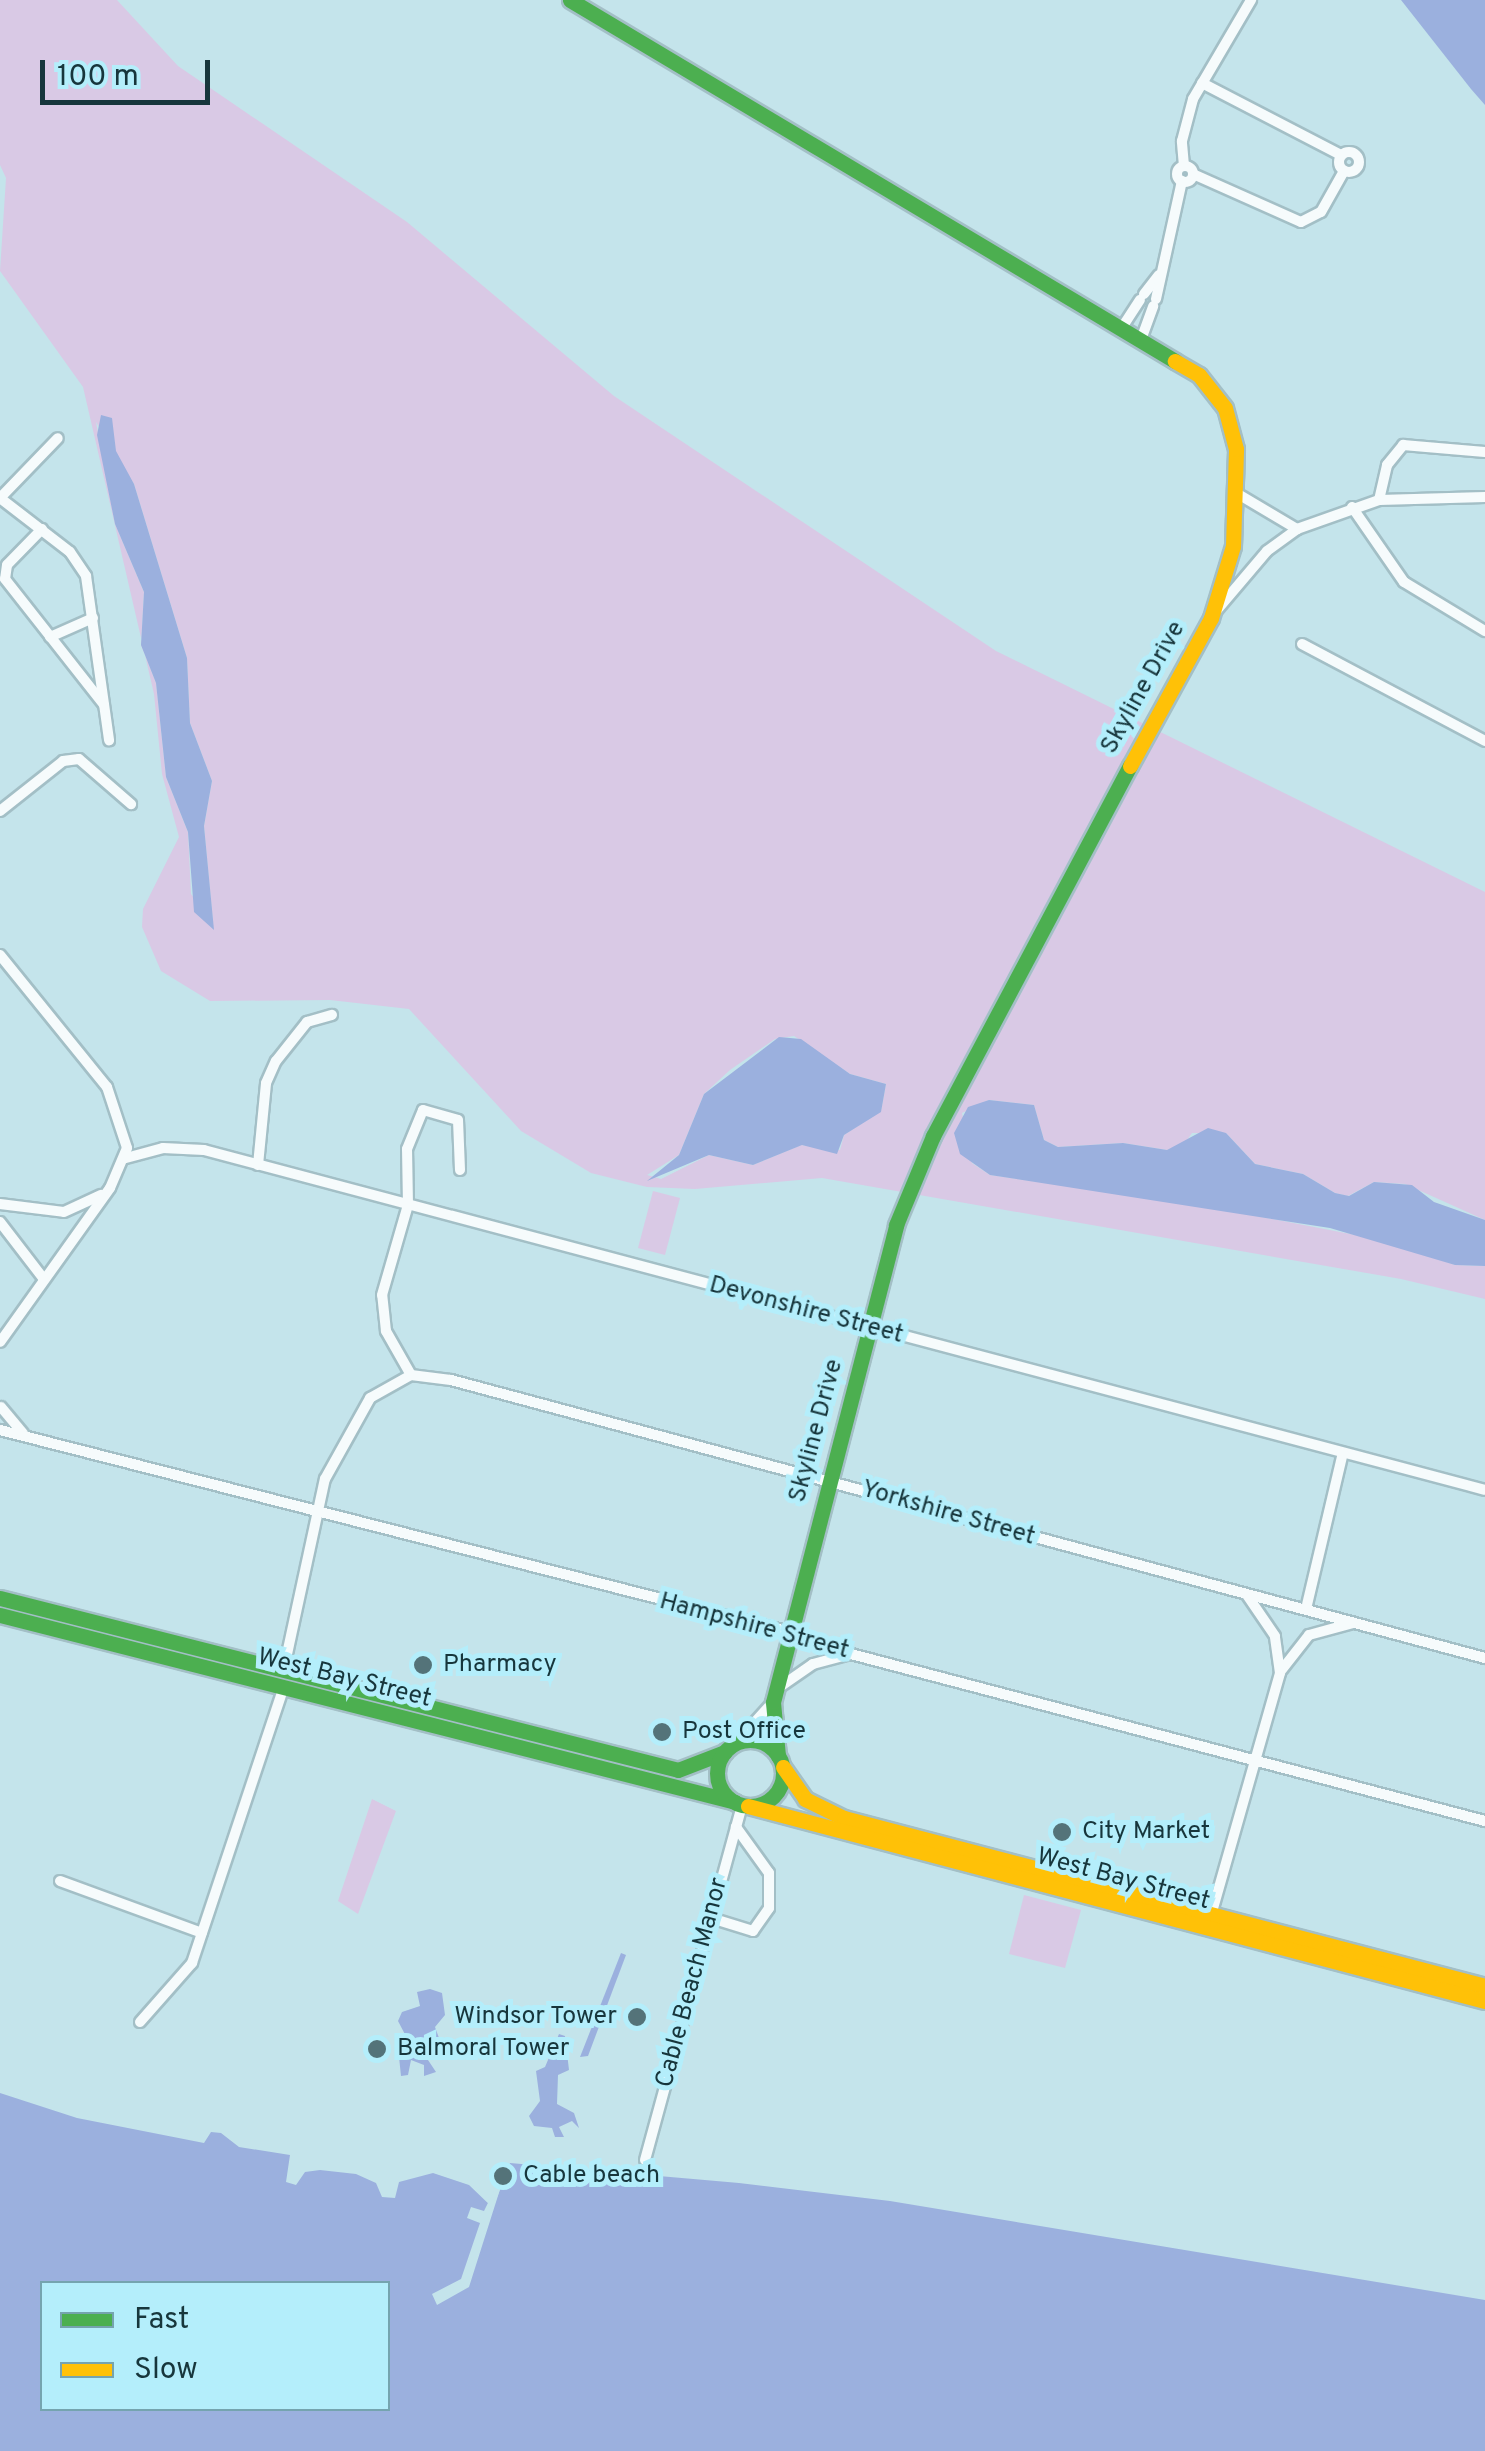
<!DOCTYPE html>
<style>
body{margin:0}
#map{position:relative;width:1485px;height:2451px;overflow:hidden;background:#c4e4eb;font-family:Overpass,sans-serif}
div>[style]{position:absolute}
.green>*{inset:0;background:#d9c9e5}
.water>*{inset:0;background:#9bb0de}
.pier>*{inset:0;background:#c4e4eb}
.roads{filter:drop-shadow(2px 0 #a3bfc6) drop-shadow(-2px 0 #a3bfc6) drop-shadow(0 2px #a3bfc6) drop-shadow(0 -2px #a3bfc6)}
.street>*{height:10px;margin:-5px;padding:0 5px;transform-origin:5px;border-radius:5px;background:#f6fbfc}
.street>.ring{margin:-5px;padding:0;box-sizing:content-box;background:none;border:10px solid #f6fbfc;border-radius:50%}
.fast>*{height:15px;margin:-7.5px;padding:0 7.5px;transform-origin:7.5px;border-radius:7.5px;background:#4caf50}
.fast>.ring{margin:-7.5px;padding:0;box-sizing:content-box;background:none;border:15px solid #4caf50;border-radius:50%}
.slow>*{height:15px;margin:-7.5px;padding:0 7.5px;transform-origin:7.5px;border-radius:7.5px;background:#ffc107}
.dots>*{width:28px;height:28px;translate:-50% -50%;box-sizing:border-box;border:5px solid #b4eefb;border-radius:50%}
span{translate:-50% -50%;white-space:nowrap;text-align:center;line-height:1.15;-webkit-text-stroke:10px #b4eefb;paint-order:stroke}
.street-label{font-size:25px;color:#17363c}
.poi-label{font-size:25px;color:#17363c}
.left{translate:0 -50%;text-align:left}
.right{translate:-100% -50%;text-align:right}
.legend{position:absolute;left:40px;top:2281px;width:350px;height:130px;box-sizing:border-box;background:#b4eefb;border:2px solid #75a4af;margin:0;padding:12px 18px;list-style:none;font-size:30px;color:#17363c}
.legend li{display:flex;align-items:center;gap:20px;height:50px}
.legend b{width:50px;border:2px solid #75a4af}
.scale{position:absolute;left:40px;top:60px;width:170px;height:45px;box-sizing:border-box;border:5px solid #17363c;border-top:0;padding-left:12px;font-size:30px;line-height:35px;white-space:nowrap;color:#17363c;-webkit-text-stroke:8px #b4eefb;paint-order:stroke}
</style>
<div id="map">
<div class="green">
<div style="clip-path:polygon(evenodd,0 0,117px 0,178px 66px,407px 222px,614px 396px,996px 651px,1485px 892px,1485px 1220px,1405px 1184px,1374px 1182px,1348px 1196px,1335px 1193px,1303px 1174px,1255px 1164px,1226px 1133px,1192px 1133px,1182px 1147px,1167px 1150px,1123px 1143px,1058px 1147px,1044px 1140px,1034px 1105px,989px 1100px,962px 1113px,972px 1163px,990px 1175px,1200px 1205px,1392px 1242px,1455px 1265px,1485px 1266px,1485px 1299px,1401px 1279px,822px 1178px,695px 1189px,647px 1187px,591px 1173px,521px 1131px,409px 1009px,330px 1000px,210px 1001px,161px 971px,142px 927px,143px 909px,179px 837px,162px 774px,154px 694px,83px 387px,0 271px,6px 178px,0 165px,0 0,96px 422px,134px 484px,187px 658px,190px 723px,212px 781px,204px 826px,213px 922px,191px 894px,188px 832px,166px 777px,156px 683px,141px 645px,144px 592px,115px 524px,96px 422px,0 0,794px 1036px,850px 1074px,886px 1084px,881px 1111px,844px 1135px,840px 1150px,801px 1145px,753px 1165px,709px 1155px,661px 1179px,647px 1175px,679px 1155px,704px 1094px,730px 1070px,775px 1039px,794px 1036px)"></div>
<div style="clip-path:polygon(653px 1191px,680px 1198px,665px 1255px,638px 1248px)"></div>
<div style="clip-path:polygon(372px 1799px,396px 1811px,358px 1914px,338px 1901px)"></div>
<div style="clip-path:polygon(1024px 1895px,1081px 1910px,1065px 1968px,1009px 1954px)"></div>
</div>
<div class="water">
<div style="clip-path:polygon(1401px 0,1485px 0,1485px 105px,1471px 89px)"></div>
<div style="clip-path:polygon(101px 415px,112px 418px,116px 451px,134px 484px,187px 658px,190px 723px,212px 781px,204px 826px,214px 930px,194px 912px,188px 832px,166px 777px,156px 683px,141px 645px,144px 592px,115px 524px,97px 435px)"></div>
<div style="clip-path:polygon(779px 1037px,801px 1039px,850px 1074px,886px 1084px,881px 1112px,844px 1135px,837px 1154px,802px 1145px,753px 1165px,709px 1155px,647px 1181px,679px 1155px,704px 1094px)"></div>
<div style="clip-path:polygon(989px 1100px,1034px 1105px,1044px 1140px,1058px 1147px,1123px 1143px,1167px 1150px,1208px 1128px,1226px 1133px,1255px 1164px,1303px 1174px,1335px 1193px,1349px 1196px,1374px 1182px,1412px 1185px,1434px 1202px,1485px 1220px,1485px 1266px,1455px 1265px,1330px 1228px,990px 1175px,960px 1154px,954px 1133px,968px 1107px)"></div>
<div style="clip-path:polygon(621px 1953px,626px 1955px,588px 2056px,580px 2057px)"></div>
<div style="clip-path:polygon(430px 1989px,442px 1993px,445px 2015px,435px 2027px,439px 2038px,422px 2051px,436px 2072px,424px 2076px,424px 2065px,411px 2060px,408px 2075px,401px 2076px,399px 2057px,409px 2042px,398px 2021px,402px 2012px,420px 2006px,417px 1992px)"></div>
<div style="clip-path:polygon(559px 2034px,565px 2036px,569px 2070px,558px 2075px,557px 2104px,574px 2113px,579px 2128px,572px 2121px,559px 2127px,564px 2137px,555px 2137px,552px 2128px,534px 2126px,529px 2116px,540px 2101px,536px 2071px,545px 2067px)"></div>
<div style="clip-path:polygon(evenodd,0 2093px,77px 2118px,204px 2143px,211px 2132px,221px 2133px,239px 2147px,290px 2155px,286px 2182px,296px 2185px,305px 2172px,320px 2170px,356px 2174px,376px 2183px,382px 2197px,395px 2198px,399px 2182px,433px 2173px,469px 2185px,493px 2208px,510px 2163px,739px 2183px,890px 2201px,1485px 2300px,1485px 2451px,0 2451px,0 2093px,42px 2284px,388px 2284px,388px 2408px,42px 2408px,42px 2284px)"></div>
</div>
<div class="pier">
<div style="clip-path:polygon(510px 2158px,469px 2287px,437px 2305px,432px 2294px,461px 2279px,480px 2223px,467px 2218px,471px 2207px,484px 2211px)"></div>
</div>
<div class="roads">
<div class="street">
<div style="left:1202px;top:83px;width:157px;rotate:27.4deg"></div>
<div class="ring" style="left:1339px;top:152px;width:10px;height:10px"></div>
<div style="left:1184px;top:166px;width:25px;rotate:-95deg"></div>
<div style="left:1182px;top:141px;width:43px;rotate:-75.3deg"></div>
<div style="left:1193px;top:99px;width:115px;rotate:-59.6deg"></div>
<div class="ring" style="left:1177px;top:166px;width:6px;height:6px"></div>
<div style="left:1193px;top:174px;width:118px;rotate:24deg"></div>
<div style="left:1301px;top:222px;width:22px;rotate:-27deg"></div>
<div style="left:1321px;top:212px;width:47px;rotate:-60.7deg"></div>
<div style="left:1144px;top:294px;width:24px;rotate:-52deg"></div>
<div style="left:1156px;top:299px;width:121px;rotate:-77.6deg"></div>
<div style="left:1123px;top:326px;width:31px;rotate:-57deg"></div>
<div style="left:1142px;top:337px;width:33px;rotate:-70deg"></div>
<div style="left:1238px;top:494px;width:69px;rotate:30.7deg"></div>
<div style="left:0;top:498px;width:88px;rotate:37.6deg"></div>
<div style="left:70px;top:552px;width:29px;rotate:56deg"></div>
<div style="left:86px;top:576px;width:166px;rotate:82deg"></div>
<div style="left:0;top:498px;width:83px;rotate:-46deg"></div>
<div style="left:1379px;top:500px;width:36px;rotate:-77deg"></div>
<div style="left:1387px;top:465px;width:26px;rotate:-51deg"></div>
<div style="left:1403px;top:445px;width:82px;rotate:4.9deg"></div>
<div style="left:1352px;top:507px;width:91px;rotate:55.3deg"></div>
<div style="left:1404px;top:582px;width:95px;rotate:31.2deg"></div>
<div style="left:42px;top:529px;width:50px;rotate:134.2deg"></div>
<div style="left:7px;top:565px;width:14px;rotate:98deg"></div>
<div style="left:5px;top:579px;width:160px;rotate:51.8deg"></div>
<div style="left:1217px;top:610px;width:77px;rotate:-49.7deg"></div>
<div style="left:1267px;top:551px;width:37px;rotate:-36deg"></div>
<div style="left:1297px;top:529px;width:87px;rotate:-19.5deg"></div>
<div style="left:1379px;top:500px;width:106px;rotate:-1.6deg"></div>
<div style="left:50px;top:637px;width:47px;rotate:-23.8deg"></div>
<div style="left:1302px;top:644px;width:207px;rotate:27.9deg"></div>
<div style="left:0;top:811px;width:80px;rotate:-38.4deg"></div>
<div style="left:63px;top:761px;width:16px;rotate:-7deg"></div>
<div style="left:79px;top:759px;width:69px;rotate:40.9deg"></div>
<div style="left:0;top:955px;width:170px;rotate:51deg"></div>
<div style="left:107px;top:1087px;width:64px;rotate:71.8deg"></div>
<div style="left:127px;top:1148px;width:43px;rotate:113deg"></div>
<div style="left:110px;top:1188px;width:189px;rotate:125.5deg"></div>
<div style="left:126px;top:1158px;width:38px;rotate:-15deg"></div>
<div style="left:163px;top:1148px;width:41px;rotate:2.8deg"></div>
<div style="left:204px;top:1150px;width:1325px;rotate:14.86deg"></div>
<div style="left:258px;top:1165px;width:82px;rotate:-84.4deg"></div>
<div style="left:266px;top:1083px;width:24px;rotate:-66deg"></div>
<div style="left:276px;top:1061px;width:50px;rotate:-51.5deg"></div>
<div style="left:307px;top:1022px;width:26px;rotate:-16deg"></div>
<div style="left:0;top:1204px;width:64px;rotate:7.1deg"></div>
<div style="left:64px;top:1212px;width:41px;rotate:-24.7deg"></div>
<div style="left:0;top:1222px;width:71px;rotate:52.5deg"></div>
<div style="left:411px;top:1375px;width:51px;rotate:-119.6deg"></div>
<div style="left:386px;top:1331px;width:36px;rotate:-96deg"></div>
<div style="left:382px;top:1295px;width:94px;rotate:-73.9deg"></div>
<div style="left:408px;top:1205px;width:56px;rotate:-91deg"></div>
<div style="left:407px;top:1149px;width:42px;rotate:-67.7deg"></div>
<div style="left:423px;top:1110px;width:36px;rotate:16deg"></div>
<div style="left:458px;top:1120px;width:50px;rotate:87.7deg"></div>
<div style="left:1px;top:1407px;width:34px;rotate:50deg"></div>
<div style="left:0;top:1430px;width:815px;rotate:14.34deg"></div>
<div style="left:790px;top:1632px;width:65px;rotate:19.8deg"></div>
<div style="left:851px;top:1654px;width:656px;rotate:14.76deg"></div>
<div style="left:1306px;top:1609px;width:160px;rotate:-76.7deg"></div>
<div style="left:284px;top:1668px;width:193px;rotate:-77.8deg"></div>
<div style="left:325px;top:1479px;width:93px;rotate:-60.9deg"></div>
<div style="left:370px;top:1398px;width:47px;rotate:-29.3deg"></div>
<div style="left:411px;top:1375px;width:40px;rotate:7.1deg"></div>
<div style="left:451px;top:1380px;width:1071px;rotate:15.05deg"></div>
<div style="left:1280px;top:1672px;width:47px;rotate:-51.9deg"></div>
<div style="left:1309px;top:1635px;width:46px;rotate:-15.3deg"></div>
<div style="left:777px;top:1689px;width:44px;rotate:-34.8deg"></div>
<div style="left:813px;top:1664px;width:38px;rotate:-15deg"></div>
<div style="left:734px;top:1745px;width:58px;rotate:-47.8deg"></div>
<div style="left:60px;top:1881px;width:151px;rotate:20.1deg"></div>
<div style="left:1212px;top:1912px;width:248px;rotate:-74.1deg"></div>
<div style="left:1280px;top:1673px;width:37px;rotate:-98deg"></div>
<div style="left:1275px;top:1636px;width:50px;rotate:-124.3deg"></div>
<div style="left:711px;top:1918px;width:44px;rotate:17.2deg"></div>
<div style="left:753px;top:1931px;width:28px;rotate:-55deg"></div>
<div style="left:769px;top:1908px;width:35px;rotate:-90deg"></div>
<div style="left:769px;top:1873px;width:57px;rotate:-125.7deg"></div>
<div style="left:140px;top:2022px;width:79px;rotate:-48.6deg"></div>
<div style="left:192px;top:1963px;width:289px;rotate:-71.6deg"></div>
<div style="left:645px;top:2160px;width:368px;rotate:-74.7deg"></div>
</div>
<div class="fast">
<div style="left:570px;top:0;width:705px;rotate:30.82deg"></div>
<div style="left:0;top:1598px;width:699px;rotate:14.23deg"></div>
<div style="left:678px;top:1770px;width:50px;rotate:-21deg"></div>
<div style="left:0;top:1615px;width:758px;rotate:14.27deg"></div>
<div class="ring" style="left:717px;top:1740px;width:51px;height:51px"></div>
<div style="left:778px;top:1756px;width:54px;rotate:-95.3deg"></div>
<div style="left:773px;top:1702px;width:493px;rotate:-75.5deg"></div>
<div style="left:896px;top:1225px;width:96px;rotate:-67.4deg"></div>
<div style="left:933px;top:1136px;width:419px;rotate:-62deg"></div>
</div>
<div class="slow">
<div style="left:1130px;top:766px;width:169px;rotate:-61.3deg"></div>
<div style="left:1211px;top:618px;width:75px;rotate:-73deg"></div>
<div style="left:1233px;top:546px;width:97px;rotate:-88.2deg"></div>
<div style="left:1236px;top:449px;width:42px;rotate:-105deg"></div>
<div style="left:1225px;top:408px;width:42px;rotate:-128.2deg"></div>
<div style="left:1199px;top:375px;width:28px;rotate:-150deg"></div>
<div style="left:783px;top:1767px;width:39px;rotate:55deg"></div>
<div style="left:805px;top:1799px;width:43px;rotate:26deg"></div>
<div style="left:844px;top:1818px;width:663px;rotate:14.69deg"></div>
<div style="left:748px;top:1806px;width:762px;rotate:14.82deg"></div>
</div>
</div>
<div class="dots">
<div style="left:423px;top:1665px;background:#547379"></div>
<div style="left:662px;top:1732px;background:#547379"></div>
<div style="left:1062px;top:1832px;background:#547379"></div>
<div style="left:637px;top:2017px;background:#547379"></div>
<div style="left:377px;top:2049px;background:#547379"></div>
<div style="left:503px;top:2176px;background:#547379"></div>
</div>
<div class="street-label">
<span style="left:1144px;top:688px;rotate:-61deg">Skyline Drive</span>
<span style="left:806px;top:1311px;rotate:15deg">Devonshire Street</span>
<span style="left:817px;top:1431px;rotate:-75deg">Skyline Drive</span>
<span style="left:948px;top:1514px;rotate:16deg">Yorkshire Street</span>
<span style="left:754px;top:1627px;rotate:15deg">Hampshire Street</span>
<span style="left:344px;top:1679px;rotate:14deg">West Bay Street</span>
<span style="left:1123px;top:1880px;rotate:15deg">West Bay Street</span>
<span style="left:693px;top:1983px;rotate:-75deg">Cable Beach Manor</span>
</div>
<div class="poi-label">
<span class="left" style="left:443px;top:1665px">Pharmacy</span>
<span class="left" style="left:682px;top:1732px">Post Office</span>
<span class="left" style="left:1082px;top:1832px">City Market</span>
<span class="right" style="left:617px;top:2017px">Windsor Tower</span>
<span class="left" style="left:397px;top:2049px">Balmoral Tower</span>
<span class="left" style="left:523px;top:2176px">Cable beach</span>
</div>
<ul class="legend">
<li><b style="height:12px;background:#4caf50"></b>Fast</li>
<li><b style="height:12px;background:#ffc107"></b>Slow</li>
</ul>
<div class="scale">100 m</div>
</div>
